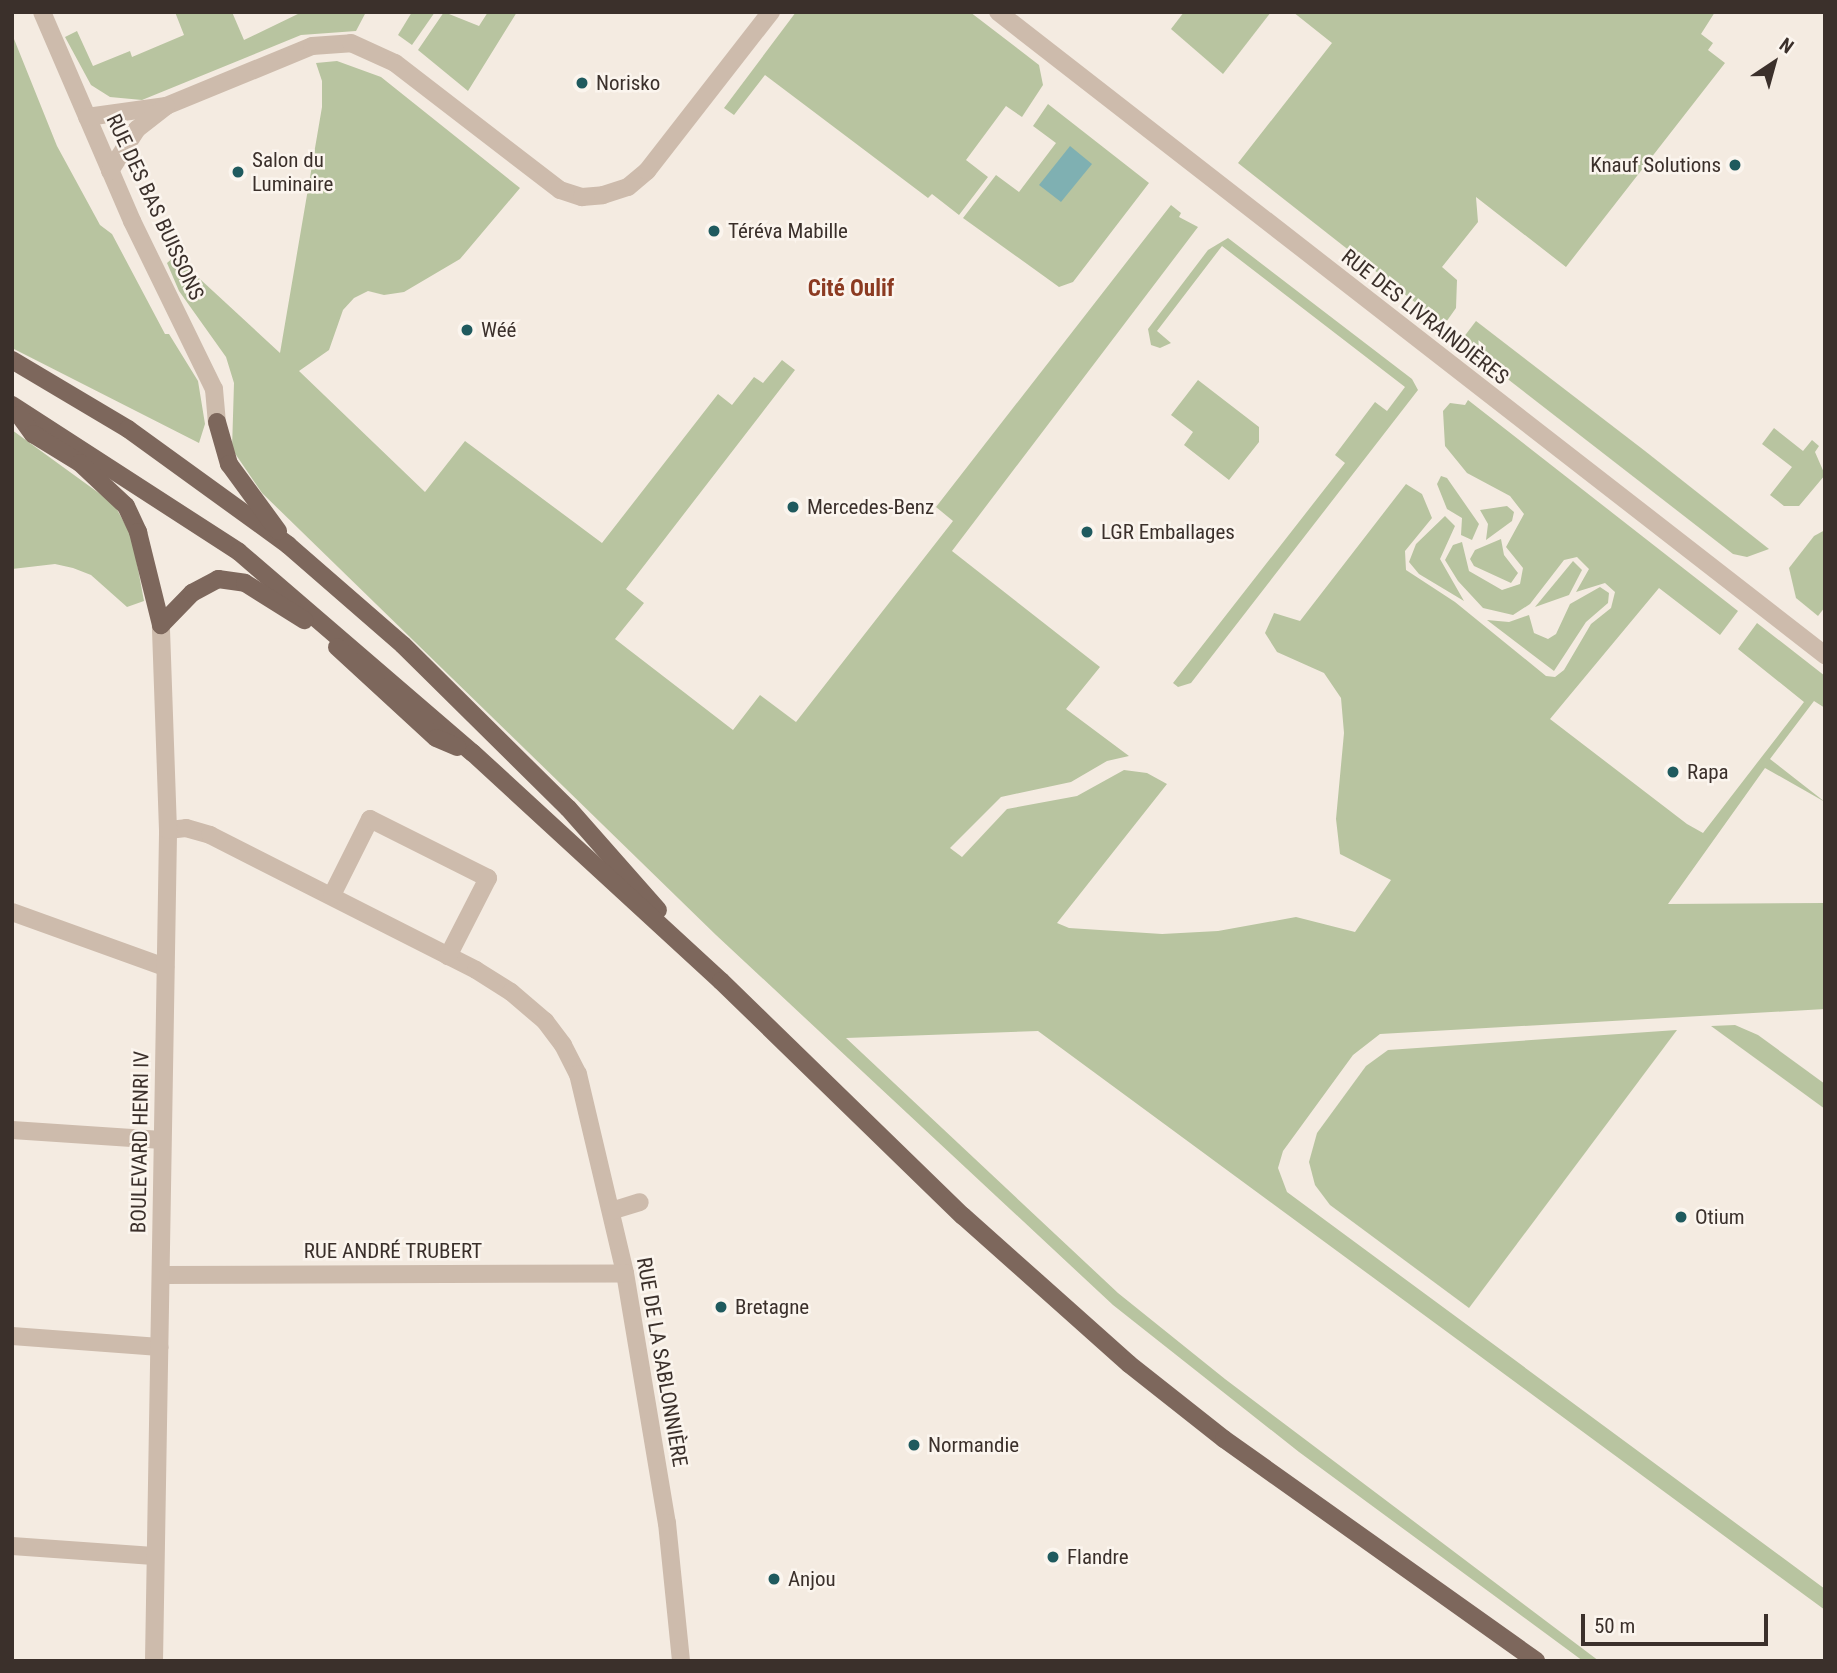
<!DOCTYPE html>
<meta charset="utf-8">
<style>
body{margin:0}
#map{position:relative;width:1837px;height:1673px;overflow:hidden;background:#f4ebe1;font-family:"Roboto Condensed",sans-serif}
div>[style]{position:absolute}
.green>*{inset:0;background:#b8c4a0}
.water>*{inset:0;background:#7fb0b2}
.minor>*{height:18px;margin:-9px;padding:0 9px;transform-origin:9px;border-radius:9px;background:#cdbbac}
.major>*{height:18px;margin:-9px;padding:0 9px;transform-origin:9px;border-radius:9px;background:#7d675c}
.dots>*{width:19px;height:19px;translate:-50% -50%;box-sizing:border-box;border:4px solid #fbf5ee;border-radius:50%}
span{translate:-50% -50%;white-space:nowrap;text-align:center;line-height:1.15;-webkit-text-stroke:5px #fbf5ee;paint-order:stroke}
.poi-label{font-size:21px;color:#3b302b}
.left{translate:0 -50%;text-align:left}
.right{translate:-100% -50%;text-align:right}
.street-label{font-size:21px;color:#3b302b}
.neighbourhood-label{font-size:23px;color:#8c3b22;font-weight:700}
.frame{position:absolute;inset:0;border:14px solid #3b302b;pointer-events:none}
.north{position:absolute;left:1739px;top:28px;width:70px;height:70px;-webkit-text-stroke:5px #fbf5ee;paint-order:stroke;rotate:36deg;font-size:19px;font-weight:700;line-height:28px;text-align:center;color:#3b302b}
.north::after{content:'';display:block;margin:auto;width:24px;height:32px;background:#3b302b;clip-path:polygon(50% 0,100% 100%,50% 72%,0 100%)}
.scale{position:absolute;left:1581px;top:1614px;width:187px;height:32px;box-sizing:border-box;border:4px solid #3b302b;border-top:0;padding-left:9px;font-size:21px;line-height:24px;white-space:nowrap;color:#3b302b;-webkit-text-stroke:5px #fbf5ee;paint-order:stroke}
</style>
<div id="map">
<div class="green">
<div style="clip-path:polygon(175px 12px,232px 12px,244px 40px,302px 12px,366px 12px,356px 31px,301px 35px,142px 100px,110px 97px,91px 85px,65px 37px,77px 31px,93px 66px,130px 51px,132px 57px,184px 35px)"></div>
<div style="clip-path:polygon(412px 12px,435px 12px,412px 45px,398px 35px)"></div>
<div style="clip-path:polygon(444px 12px,479px 26px,488px 12px,517px 12px,468px 91px,418px 50px)"></div>
<div style="clip-path:polygon(796px 12px,970px 12px,1039px 65px,1043px 85px,1022px 117px,1006px 106px,966px 160px,988px 177px,959px 215px,932px 194px,928px 198px,765px 75px,734px 115px,724px 108px)"></div>
<div style="clip-path:polygon(1184px 12px,1271px 12px,1223px 74px,1171px 29px)"></div>
<div style="clip-path:polygon(1293px 12px,1715px 12px,1701px 34px,1713px 43px,1708px 50px,1725px 63px,1566px 267px,1476px 197px,1478px 222px,1442px 267px,1457px 280px,1456px 308px,1444px 325px,1238px 163px,1332px 43px)"></div>
<div style="clip-path:polygon(12px 34px,57px 146px,100px 225px,112px 234px,165px 334px,169px 334px,198px 381px,205px 424px,199px 443px,12px 348px)"></div>
<div style="clip-path:polygon(337px 61px,381px 77px,520px 188px,460px 259px,404px 292px,384px 295px,368px 291px,354px 298px,343px 310px,329px 350px,299px 371px,425px 492px,465px 441px,602px 543px,718px 394px,732px 405px,754px 377px,763px 383px,782px 360px,795px 370px,626px 589px,644px 603px,615px 639px,733px 730px,760px 695px,796px 722px,953px 521px,936px 507px,1171px 205px,1181px 213px,1179px 217px,1198px 227px,952px 551px,1100px 667px,1066px 709px,1129px 756px,1107px 761px,1071px 782px,1001px 797px,950px 848px,962px 857px,1007px 809px,1077px 796px,1124px 770px,1147px 773px,1167px 784px,1057px 923px,1069px 928px,1162px 934px,1218px 931px,1296px 917px,1355px 932px,1391px 880px,1340px 854px,1336px 819px,1344px 733px,1341px 698px,1324px 673px,1277px 652px,1265px 633px,1274px 613px,1300px 621px,1406px 484px,1422px 494px,1432px 518px,1405px 551px,1406px 570px,1455px 602px,1546px 676px,1555px 677px,1564px 670px,1591px 624px,1611px 608px,1615px 592px,1605px 583px,1576px 592px,1589px 569px,1577px 557px,1564px 560px,1530px 604px,1513px 615px,1483px 608px,1458px 581px,1445px 560px,1453px 545px,1462px 542px,1469px 571px,1502px 590px,1520px 584px,1523px 568px,1506px 547px,1524px 514px,1510px 496px,1467px 473px,1445px 446px,1443px 411px,1450px 403px,1465px 405px,1468px 400px,1738px 611px,1720px 635px,1659px 588px,1550px 719px,1687px 824px,1703px 833px,1804px 702px,1738px 649px,1757px 623px,1825px 676px,1825px 708px,1814px 701px,1770px 759px,1825px 802px,1765px 768px,1668px 904px,1825px 903px,1825px 1009px,1380px 1034px,1353px 1055px,1283px 1151px,1278px 1168px,1287px 1192px,1825px 1589px,1825px 1610px,1038px 1031px,846px 1038px,1118px 1293px,1225px 1379px,1599px 1661px,1583px 1661px,1299px 1452px,1113px 1305px,716px 935px,262px 493px,232px 449px,234px 383px,226px 357px,179px 291px,167px 263px,175px 256px,280px 353px,322px 107px,322px 81px,316px 63px)"></div>
<div style="clip-path:polygon(1048px 104px,1149px 183px,1073px 282px,1059px 287px,963px 218px,996px 175px,1019px 192px,1056px 143px,1033px 126px)"></div>
<div style="clip-path:polygon(1228px 238px,1412px 379px,1418px 390px,1191px 683px,1178px 687px,1173px 683px,1345px 463px,1335px 455px,1375px 402px,1387px 411px,1405px 387px,1222px 246px,1157px 331px,1171px 343px,1160px 348px,1151px 345px,1148px 329px,1208px 250px)"></div>
<div style="clip-path:polygon(1476px 321px,1645px 451px,1769px 549px,1747px 557px,1733px 554px,1460px 342px)"></div>
<div style="clip-path:polygon(1198px 380px,1259px 427px,1259px 442px,1229px 480px,1184px 445px,1193px 432px,1171px 415px)"></div>
<div style="clip-path:polygon(1774px 428px,1803px 451px,1812px 440px,1819px 446px,1815px 452px,1825px 475px,1799px 506px,1784px 506px,1770px 495px,1792px 467px,1762px 444px)"></div>
<div style="clip-path:polygon(12px 430px,114px 504px,132px 537px,144px 601px,127px 607px,91px 575px,73px 568px,55px 564px,12px 569px)"></div>
<div style="clip-path:polygon(1441px 476px,1447px 478px,1479px 524px,1472px 540px,1461px 535px,1462px 518px,1447px 509px,1437px 484px)"></div>
<div style="clip-path:polygon(1507px 506px,1514px 512px,1512px 521px,1486px 540px,1488px 524px,1480px 510px)"></div>
<div style="clip-path:polygon(1445px 516px,1455px 526px,1440px 559px,1464px 601px,1419px 574px,1409px 562px,1416px 544px)"></div>
<div style="clip-path:polygon(1825px 530px,1825px 607px,1818px 616px,1796px 598px,1789px 568px,1814px 536px)"></div>
<div style="clip-path:polygon(1501px 539px,1504px 555px,1518px 573px,1511px 583px,1474px 566px,1470px 559px,1475px 550px)"></div>
<div style="clip-path:polygon(1573px 561px,1582px 570px,1569px 595px,1535px 607px)"></div>
<div style="clip-path:polygon(1600px 587px,1609px 593px,1608px 603px,1586px 622px,1554px 671px,1487px 620px,1509px 622px,1529px 615px,1534px 633px,1548px 639px,1556px 634px,1570px 604px)"></div>
<div style="clip-path:polygon(1735px 1025px,1758px 1035px,1825px 1084px,1825px 1109px,1711px 1026px)"></div>
<div style="clip-path:polygon(1677px 1030px,1469px 1308px,1330px 1205px,1315px 1185px,1309px 1162px,1317px 1133px,1366px 1066px,1388px 1050px)"></div>
</div>
<div class="water">
<div style="clip-path:polygon(1070px 146px,1092px 164px,1061px 202px,1039px 185px)"></div>
</div>
<div class="minor">
<div style="left:42px;top:12px;width:228px;rotate:66.7deg"></div>
<div style="left:132px;top:221px;width:187px;rotate:64deg"></div>
<div style="left:214px;top:389px;width:33px;rotate:85deg"></div>
<div style="left:998px;top:12px;width:1048px;rotate:37.87deg"></div>
<div style="left:87px;top:117px;width:80px;rotate:-7.9deg"></div>
<div style="left:166px;top:106px;width:158px;rotate:-22.3deg"></div>
<div style="left:312px;top:46px;width:39px;rotate:-4deg"></div>
<div style="left:351px;top:43px;width:48px;rotate:24.4deg"></div>
<div style="left:395px;top:63px;width:208px;rotate:37.6deg"></div>
<div style="left:560px;top:190px;width:23px;rotate:18deg"></div>
<div style="left:582px;top:197px;width:21px;rotate:-5deg"></div>
<div style="left:603px;top:195px;width:26px;rotate:-18deg"></div>
<div style="left:628px;top:187px;width:25px;rotate:-40deg"></div>
<div style="left:647px;top:171px;width:202px;rotate:-52.1deg"></div>
<div style="left:110px;top:171px;width:50px;rotate:-57.3deg"></div>
<div style="left:137px;top:129px;width:37px;rotate:-38deg"></div>
<div style="left:168px;top:830px;width:18px;rotate:-6deg"></div>
<div style="left:186px;top:828px;width:25px;rotate:16deg"></div>
<div style="left:210px;top:835px;width:298px;rotate:26.9deg"></div>
<div style="left:476px;top:970px;width:41px;rotate:32.2deg"></div>
<div style="left:511px;top:992px;width:45px;rotate:40.5deg"></div>
<div style="left:545px;top:1021px;width:30px;rotate:53deg"></div>
<div style="left:563px;top:1045px;width:33px;rotate:63deg"></div>
<div style="left:578px;top:1074px;width:204px;rotate:76.7deg"></div>
<div style="left:625px;top:1273px;width:254px;rotate:80.5deg"></div>
<div style="left:667px;top:1523px;width:139px;rotate:84.2deg"></div>
<div style="left:332px;top:895px;width:85px;rotate:-63.4deg"></div>
<div style="left:370px;top:819px;width:132px;rotate:26.6deg"></div>
<div style="left:488px;top:878px;width:88px;rotate:117.1deg"></div>
<div style="left:12px;top:912px;width:163px;rotate:19.8deg"></div>
<div style="left:12px;top:1130px;width:150px;rotate:3.8deg"></div>
<div style="left:611px;top:1211px;width:30px;rotate:-17deg"></div>
<div style="left:161px;top:1275px;width:464px;rotate:-0.2deg"></div>
<div style="left:12px;top:1336px;width:148px;rotate:4.3deg"></div>
<div style="left:12px;top:1546px;width:142px;rotate:4deg"></div>
<div style="left:154px;top:1661px;width:831px;rotate:-89.03deg"></div>
<div style="left:168px;top:830px;width:205px;rotate:-92deg"></div>
</div>
<div class="major">
<div style="left:12px;top:360px;width:135px;rotate:30.7deg"></div>
<div style="left:128px;top:429px;width:198px;rotate:35.9deg"></div>
<div style="left:288px;top:545px;width:152px;rotate:41deg"></div>
<div style="left:403px;top:645px;width:232px;rotate:44.7deg"></div>
<div style="left:568px;top:808px;width:136px;rotate:48.6deg"></div>
<div style="left:12px;top:405px;width:270px;rotate:32.9deg"></div>
<div style="left:239px;top:552px;width:308px;rotate:40.7deg"></div>
<div style="left:473px;top:753px;width:337px;rotate:42.6deg"></div>
<div style="left:721px;top:981px;width:337px;rotate:44.2deg"></div>
<div style="left:963px;top:1216px;width:222px;rotate:41.7deg"></div>
<div style="left:1129px;top:1364px;width:121px;rotate:38.3deg"></div>
<div style="left:1224px;top:1439px;width:383px;rotate:35.4deg"></div>
<div style="left:19px;top:415px;width:24px;rotate:54deg"></div>
<div style="left:33px;top:434px;width:55px;rotate:31.7deg"></div>
<div style="left:80px;top:463px;width:63px;rotate:43.1deg"></div>
<div style="left:126px;top:506px;width:29px;rotate:65deg"></div>
<div style="left:138px;top:532px;width:96px;rotate:76.1deg"></div>
<div style="left:217px;top:422px;width:44px;rotate:74.1deg"></div>
<div style="left:229px;top:464px;width:83px;rotate:53.8deg"></div>
<div style="left:161px;top:625px;width:45px;rotate:-45.9deg"></div>
<div style="left:192px;top:593px;width:30px;rotate:-28deg"></div>
<div style="left:218px;top:579px;width:27px;rotate:8deg"></div>
<div style="left:245px;top:583px;width:70px;rotate:32.1deg"></div>
<div style="left:337px;top:647px;width:134px;rotate:42.6deg"></div>
<div style="left:436px;top:738px;width:23px;rotate:23deg"></div>
</div>
<div class="dots">
<div style="left:582px;top:83px;background:#1f5a5e"></div>
<div style="left:1735px;top:165px;background:#1f5a5e"></div>
<div style="left:238px;top:172px;background:#1f5a5e"></div>
<div style="left:714px;top:231px;background:#1f5a5e"></div>
<div style="left:467px;top:330px;background:#1f5a5e"></div>
<div style="left:793px;top:507px;background:#1f5a5e"></div>
<div style="left:1087px;top:532px;background:#1f5a5e"></div>
<div style="left:1673px;top:772px;background:#1f5a5e"></div>
<div style="left:1681px;top:1217px;background:#1f5a5e"></div>
<div style="left:721px;top:1307px;background:#1f5a5e"></div>
<div style="left:914px;top:1445px;background:#1f5a5e"></div>
<div style="left:1053px;top:1557px;background:#1f5a5e"></div>
<div style="left:774px;top:1579px;background:#1f5a5e"></div>
</div>
<div class="poi-label">
<span class="left" style="left:596px;top:83px">Norisko</span>
<span class="left" style="left:252px;top:172px">Salon du<br>Luminaire</span>
<span class="right" style="left:1721px;top:165px">Knauf Solutions</span>
<span class="left" style="left:728px;top:231px">Téréva Mabille</span>
<span class="left" style="left:481px;top:330px">Wéé</span>
<span class="left" style="left:807px;top:507px">Mercedes-Benz</span>
<span class="left" style="left:1101px;top:532px">LGR Emballages</span>
<span class="left" style="left:1687px;top:772px">Rapa</span>
<span class="left" style="left:1695px;top:1217px">Otium</span>
<span class="left" style="left:735px;top:1307px">Bretagne</span>
<span class="left" style="left:928px;top:1445px">Normandie</span>
<span class="left" style="left:1067px;top:1557px">Flandre</span>
<span class="left" style="left:788px;top:1579px">Anjou</span>
</div>
<div class="street-label">
<span style="left:155px;top:207px;rotate:65deg">RUE DES BAS BUISSONS</span>
<span style="left:1425px;top:317px;rotate:38deg">RUE DES LIVRAINDIÈRES</span>
<span style="left:140px;top:1142px;rotate:-89deg">BOULEVARD HENRI IV</span>
<span style="left:393px;top:1251px">RUE ANDRÉ TRUBERT</span>
<span style="left:662px;top:1362px;rotate:80deg">RUE DE LA SABLONNIÈRE</span>
</div>
<div class="neighbourhood-label">
<span style="left:851px;top:289px">Cité Oulif</span>
</div>
<div class="frame"></div>
<div class="north">N</div>
<div class="scale">50 m</div>
</div>
